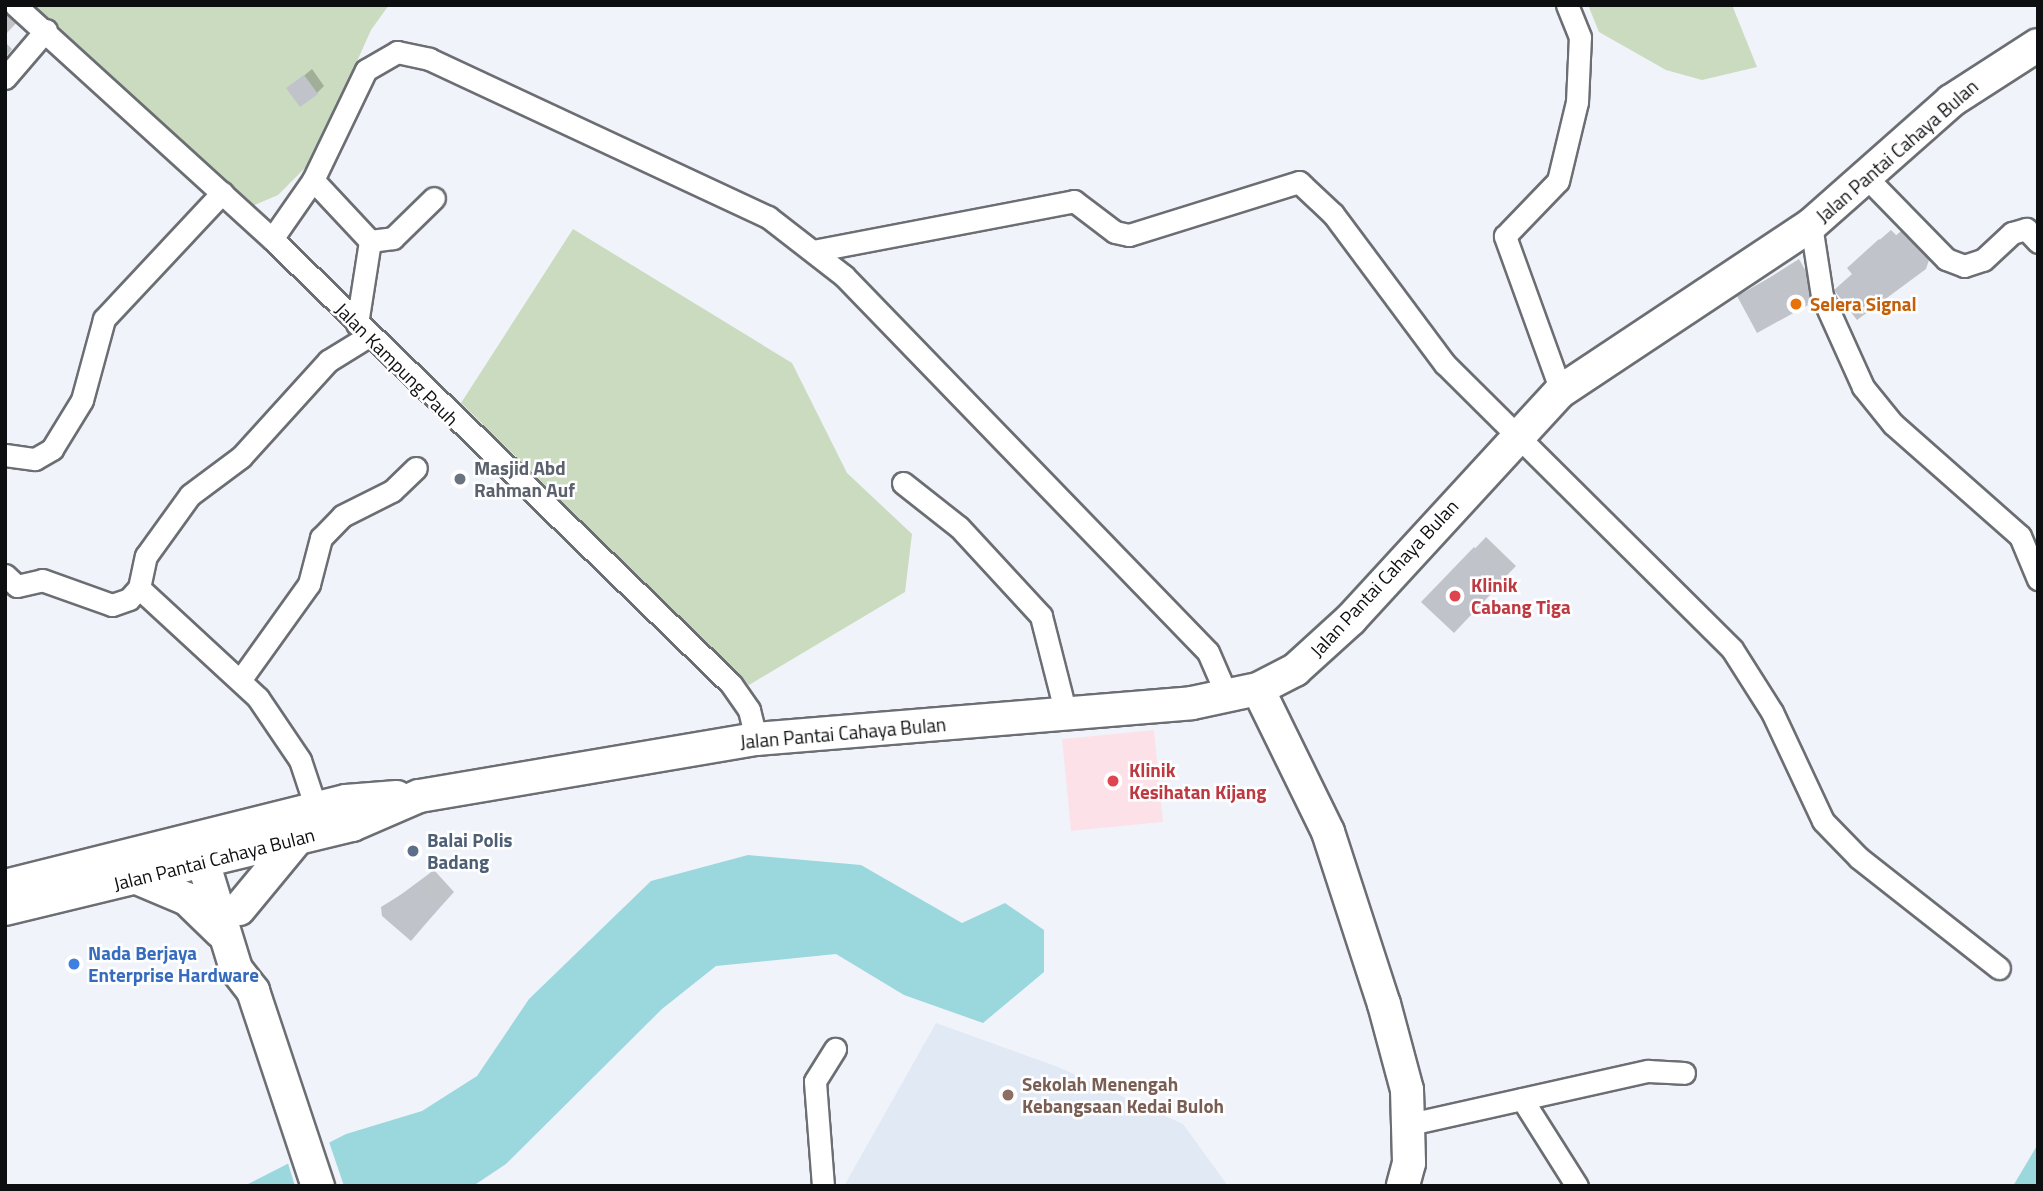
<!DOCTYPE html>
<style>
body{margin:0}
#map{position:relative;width:2043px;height:1191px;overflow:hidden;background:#f0f4fa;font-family:"Titillium Web",sans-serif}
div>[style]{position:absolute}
.built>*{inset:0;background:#e1e9f5}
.medical>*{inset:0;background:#fce2e8}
.green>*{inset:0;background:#cadbbf}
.water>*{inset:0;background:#9ad8de}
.pier>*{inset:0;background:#f0f4fa}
.shadow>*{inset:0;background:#0003}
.building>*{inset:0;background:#c0c4ca}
.roads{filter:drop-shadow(2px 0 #6b6e73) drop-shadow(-2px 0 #6b6e73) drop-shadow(0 2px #6b6e73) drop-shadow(0 -2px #6b6e73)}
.street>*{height:21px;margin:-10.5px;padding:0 10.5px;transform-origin:10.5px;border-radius:10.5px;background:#fff}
.secondary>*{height:32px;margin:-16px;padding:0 16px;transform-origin:16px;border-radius:16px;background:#fff}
.dots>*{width:19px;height:19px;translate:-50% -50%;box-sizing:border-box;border:4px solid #fff;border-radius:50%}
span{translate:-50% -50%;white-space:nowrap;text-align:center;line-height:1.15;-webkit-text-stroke:5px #fff;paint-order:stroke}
.street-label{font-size:19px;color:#0d0e10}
.food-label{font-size:19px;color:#c56008;font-weight:700}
.left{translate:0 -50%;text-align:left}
.worship-label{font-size:19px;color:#5b616d;font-weight:700}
.health-label{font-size:19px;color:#be3a42;font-weight:700}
.service-label{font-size:19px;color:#4e5e75;font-weight:700}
.shop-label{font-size:19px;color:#366cbe;font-weight:700}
.education-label{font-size:19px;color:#785e54;font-weight:700}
.frame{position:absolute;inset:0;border:7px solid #0d0e10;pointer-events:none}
</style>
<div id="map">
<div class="built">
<div style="clip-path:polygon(936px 1023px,1058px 1067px,1183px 1124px,1228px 1186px,844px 1186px)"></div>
</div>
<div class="medical">
<div style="clip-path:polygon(1154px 730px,1163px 822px,1071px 831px,1062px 739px)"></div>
</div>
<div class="green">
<div style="clip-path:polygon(24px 5px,389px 5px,371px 30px,313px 160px,278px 195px,250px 207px)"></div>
<div style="clip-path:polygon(1588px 5px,1732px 5px,1757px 67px,1702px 80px,1666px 70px,1599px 32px)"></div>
<div style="clip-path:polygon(573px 229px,792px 363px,847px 473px,912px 534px,905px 592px,749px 685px,461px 403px)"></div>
</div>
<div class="water">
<div style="clip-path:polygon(748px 855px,861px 865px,962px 923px,1005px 903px,1044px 930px,1044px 972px,983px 1023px,904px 995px,836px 954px,716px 966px,662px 1009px,506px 1164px,473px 1186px,244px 1186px,346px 1134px,422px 1111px,477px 1076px,529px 999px,651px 881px)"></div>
<div style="clip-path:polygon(2038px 1144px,2038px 1186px,2013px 1186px)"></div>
</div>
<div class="pier">
<div style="clip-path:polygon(328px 1139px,344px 1186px,295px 1186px,287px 1160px)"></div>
</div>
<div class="shadow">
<div style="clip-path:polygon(5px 5px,24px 15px,5px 35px)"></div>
<div style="clip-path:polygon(5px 42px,12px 49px,5px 58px)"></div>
<div style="clip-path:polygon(312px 69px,324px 86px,317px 93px,289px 88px)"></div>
<div style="clip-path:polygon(1913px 222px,1938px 248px,1928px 259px,1855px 274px,1860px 257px,1891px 230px,1897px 236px)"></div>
<div style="clip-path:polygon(1799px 259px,1818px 293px,1807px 304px,1739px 297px)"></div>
<div style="clip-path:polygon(1486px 537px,1516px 566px,1454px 630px,1424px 602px)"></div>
<div style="clip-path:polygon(434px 870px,454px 892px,425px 924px,383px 908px)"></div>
</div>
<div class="building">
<div style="clip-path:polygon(304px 75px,318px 94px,300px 107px,286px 88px)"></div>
<div style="clip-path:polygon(1901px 231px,1929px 260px,1926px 269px,1857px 320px,1834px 290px,1852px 274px,1847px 268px,1879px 239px,1885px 245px)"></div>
<div style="clip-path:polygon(1787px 268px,1808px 305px,1757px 333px,1737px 296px)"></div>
<div style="clip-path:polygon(1474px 547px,1506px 578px,1454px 633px,1421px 602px)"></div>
<div style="clip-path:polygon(418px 884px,440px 907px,411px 941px,382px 916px,381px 907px)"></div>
</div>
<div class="roads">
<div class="street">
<div style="left:15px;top:5px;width:348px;rotate:42.3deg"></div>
<div style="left:272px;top:239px;width:639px;rotate:44.11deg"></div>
<div style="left:731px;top:684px;width:32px;rotate:55deg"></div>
<div style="left:749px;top:710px;width:30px;rotate:76deg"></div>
<div style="left:5px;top:78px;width:63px;rotate:-49.5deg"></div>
<div style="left:1868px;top:179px;width:112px;rotate:45.7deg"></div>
<div style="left:1946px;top:259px;width:19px;rotate:21deg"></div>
<div style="left:1964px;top:266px;width:20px;rotate:-18deg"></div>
<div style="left:1983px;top:260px;width:40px;rotate:-43deg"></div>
<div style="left:2012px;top:233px;width:15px;rotate:-16deg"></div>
<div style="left:2026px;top:229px;width:18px;rotate:47deg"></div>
<div style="left:313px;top:180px;width:83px;rotate:46.9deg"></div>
<div style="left:370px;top:241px;width:84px;rotate:98.9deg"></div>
<div style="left:1811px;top:225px;width:72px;rotate:81.2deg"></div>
<div style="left:1822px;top:296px;width:100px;rotate:65.7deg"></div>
<div style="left:1863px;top:387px;width:48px;rotate:51deg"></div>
<div style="left:1893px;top:424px;width:169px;rotate:41.4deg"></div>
<div style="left:2020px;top:536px;width:47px;rotate:67.3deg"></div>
<div style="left:272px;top:239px;width:72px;rotate:-55.2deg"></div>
<div style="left:313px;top:180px;width:122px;rotate:-64.3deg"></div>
<div style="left:366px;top:70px;width:36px;rotate:-30deg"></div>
<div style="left:397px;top:52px;width:33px;rotate:12deg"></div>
<div style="left:429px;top:59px;width:374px;rotate:25deg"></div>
<div style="left:768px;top:217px;width:96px;rotate:37.8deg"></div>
<div style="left:844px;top:276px;width:523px;rotate:45.93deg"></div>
<div style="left:1208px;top:652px;width:50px;rotate:66.5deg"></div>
<div style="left:370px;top:241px;width:23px;rotate:-7deg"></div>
<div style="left:393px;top:238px;width:57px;rotate:-44.3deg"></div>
<div style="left:813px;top:251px;width:266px;rotate:-10.8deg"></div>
<div style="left:1074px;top:201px;width:51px;rotate:37.1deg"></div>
<div style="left:1115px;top:232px;width:14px;rotate:12deg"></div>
<div style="left:1129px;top:235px;width:178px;rotate:-17.3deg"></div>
<div style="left:1299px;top:182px;width:47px;rotate:43.3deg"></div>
<div style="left:1333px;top:214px;width:187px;rotate:53.3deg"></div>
<div style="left:1445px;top:364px;width:404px;rotate:44.8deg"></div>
<div style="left:1732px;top:649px;width:75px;rotate:57.6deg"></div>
<div style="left:1772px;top:712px;width:120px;rotate:64.9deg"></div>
<div style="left:1823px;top:821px;width:52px;rotate:45.8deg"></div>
<div style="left:1859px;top:858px;width:178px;rotate:38.2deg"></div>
<div style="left:1561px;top:391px;width:165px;rotate:-109.9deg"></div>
<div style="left:1505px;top:236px;width:76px;rotate:-46.1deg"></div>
<div style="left:1558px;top:181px;width:81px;rotate:-76.5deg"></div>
<div style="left:1577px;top:102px;width:65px;rotate:-87.4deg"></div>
<div style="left:1580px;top:37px;width:35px;rotate:-112deg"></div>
<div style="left:5px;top:455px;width:30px;rotate:8deg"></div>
<div style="left:35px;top:459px;width:20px;rotate:-30deg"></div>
<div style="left:52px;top:449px;width:57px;rotate:-58.5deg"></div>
<div style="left:82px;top:400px;width:84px;rotate:-74.8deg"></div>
<div style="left:104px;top:319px;width:173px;rotate:-46.9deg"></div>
<div style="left:903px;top:483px;width:71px;rotate:38.2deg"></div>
<div style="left:959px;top:527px;width:121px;rotate:47.3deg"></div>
<div style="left:1041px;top:616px;width:101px;rotate:75.7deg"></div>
<div style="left:5px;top:575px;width:16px;rotate:43deg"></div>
<div style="left:17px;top:586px;width:26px;rotate:-13deg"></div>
<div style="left:42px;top:580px;width:74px;rotate:19.7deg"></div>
<div style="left:112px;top:605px;width:18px;rotate:-19deg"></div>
<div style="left:129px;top:599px;width:15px;rotate:-48deg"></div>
<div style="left:139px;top:588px;width:33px;rotate:-78deg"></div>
<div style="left:146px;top:556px;width:75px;rotate:-54.2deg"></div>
<div style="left:190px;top:495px;width:64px;rotate:-36.7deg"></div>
<div style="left:241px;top:457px;width:130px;rotate:-47.8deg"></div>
<div style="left:328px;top:361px;width:46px;rotate:-31.6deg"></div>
<div style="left:139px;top:588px;width:162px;rotate:42.7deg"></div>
<div style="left:258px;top:698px;width:75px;rotate:55.9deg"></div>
<div style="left:300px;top:760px;width:51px;rotate:71.6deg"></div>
<div style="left:241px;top:679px;width:117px;rotate:-54.4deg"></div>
<div style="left:309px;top:584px;width:48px;rotate:-75.4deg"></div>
<div style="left:321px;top:538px;width:30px;rotate:-46deg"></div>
<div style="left:342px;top:516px;width:56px;rotate:-26.6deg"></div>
<div style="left:392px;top:491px;width:33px;rotate:-44deg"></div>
<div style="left:1522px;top:1099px;width:103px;rotate:57.7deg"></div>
<div style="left:1410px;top:1124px;width:244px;rotate:-12.6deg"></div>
<div style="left:1648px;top:1071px;width:36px;rotate:3deg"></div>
<div style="left:823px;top:1186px;width:105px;rotate:-94.4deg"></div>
<div style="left:815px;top:1081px;width:38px;rotate:-58deg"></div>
</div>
<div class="secondary">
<div style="left:1258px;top:689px;width:159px;rotate:63.9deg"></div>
<div style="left:1328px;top:832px;width:181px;rotate:72deg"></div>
<div style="left:1384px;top:1004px;width:89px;rotate:75deg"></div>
<div style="left:1407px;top:1090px;width:73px;rotate:88.4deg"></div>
<div style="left:1409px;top:1163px;width:24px;rotate:105deg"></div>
<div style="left:197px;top:842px;width:133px;rotate:72.9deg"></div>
<div style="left:236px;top:969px;width:28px;rotate:52deg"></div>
<div style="left:253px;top:991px;width:206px;rotate:71.6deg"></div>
<div style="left:137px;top:878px;width:54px;rotate:22.8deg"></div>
<div style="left:187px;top:899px;width:47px;rotate:44.1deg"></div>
<div style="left:5px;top:886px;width:351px;rotate:-14deg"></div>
<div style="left:346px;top:801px;width:51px;rotate:-4.5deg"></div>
<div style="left:5px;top:909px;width:357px;rotate:-13.6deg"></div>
<div style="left:352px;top:825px;width:73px;rotate:-23.4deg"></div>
<div style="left:419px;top:796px;width:342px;rotate:-9.6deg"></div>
<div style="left:756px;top:739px;width:437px;rotate:-4.7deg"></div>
<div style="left:1192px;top:703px;width:67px;rotate:-12deg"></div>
<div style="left:1258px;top:689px;width:42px;rotate:-27.2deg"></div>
<div style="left:1295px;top:670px;width:76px;rotate:-42.3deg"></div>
<div style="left:1351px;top:619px;width:310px;rotate:-47.4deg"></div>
<div style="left:1561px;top:391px;width:300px;rotate:-33.6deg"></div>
<div style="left:1811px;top:225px;width:187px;rotate:-41.5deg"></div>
<div style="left:1951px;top:101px;width:103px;rotate:-32.8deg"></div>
<div style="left:239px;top:909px;width:89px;rotate:-50.4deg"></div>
</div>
</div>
<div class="dots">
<div style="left:1796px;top:304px;background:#e8710a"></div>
<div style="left:460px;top:479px;background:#6b7280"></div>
<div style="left:1455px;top:596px;background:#e0444e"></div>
<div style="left:1113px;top:781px;background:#e0444e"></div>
<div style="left:413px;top:851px;background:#5c6f8a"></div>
<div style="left:74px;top:964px;background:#3f7fe0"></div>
<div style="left:1008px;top:1095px;background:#8d6e63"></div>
</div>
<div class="street-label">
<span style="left:1897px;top:151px;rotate:-41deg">Jalan Pantai Cahaya Bulan</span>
<span style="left:397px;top:364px;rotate:45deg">Jalan Kampung Pauh</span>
<span style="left:1384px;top:578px;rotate:-47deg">Jalan Pantai Cahaya Bulan</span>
<span style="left:843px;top:733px;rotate:-5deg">Jalan Pantai Cahaya Bulan</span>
<span style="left:214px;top:859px;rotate:-14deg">Jalan Pantai Cahaya Bulan</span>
</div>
<div class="food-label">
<span class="left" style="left:1810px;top:304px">Selera Signal</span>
</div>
<div class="worship-label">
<span class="left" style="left:474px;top:479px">Masjid Abd<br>Rahman Auf</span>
</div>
<div class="health-label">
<span class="left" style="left:1471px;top:596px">Klinik<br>Cabang Tiga</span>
<span class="left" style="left:1129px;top:781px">Klinik<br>Kesihatan Kijang</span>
</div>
<div class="service-label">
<span class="left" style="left:427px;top:851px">Balai Polis<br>Badang</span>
</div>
<div class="shop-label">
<span class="left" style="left:88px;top:964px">Nada Berjaya<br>Enterprise Hardware</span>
</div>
<div class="education-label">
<span class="left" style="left:1022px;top:1095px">Sekolah Menengah<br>Kebangsaan Kedai Buloh</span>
</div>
<div class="frame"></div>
</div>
